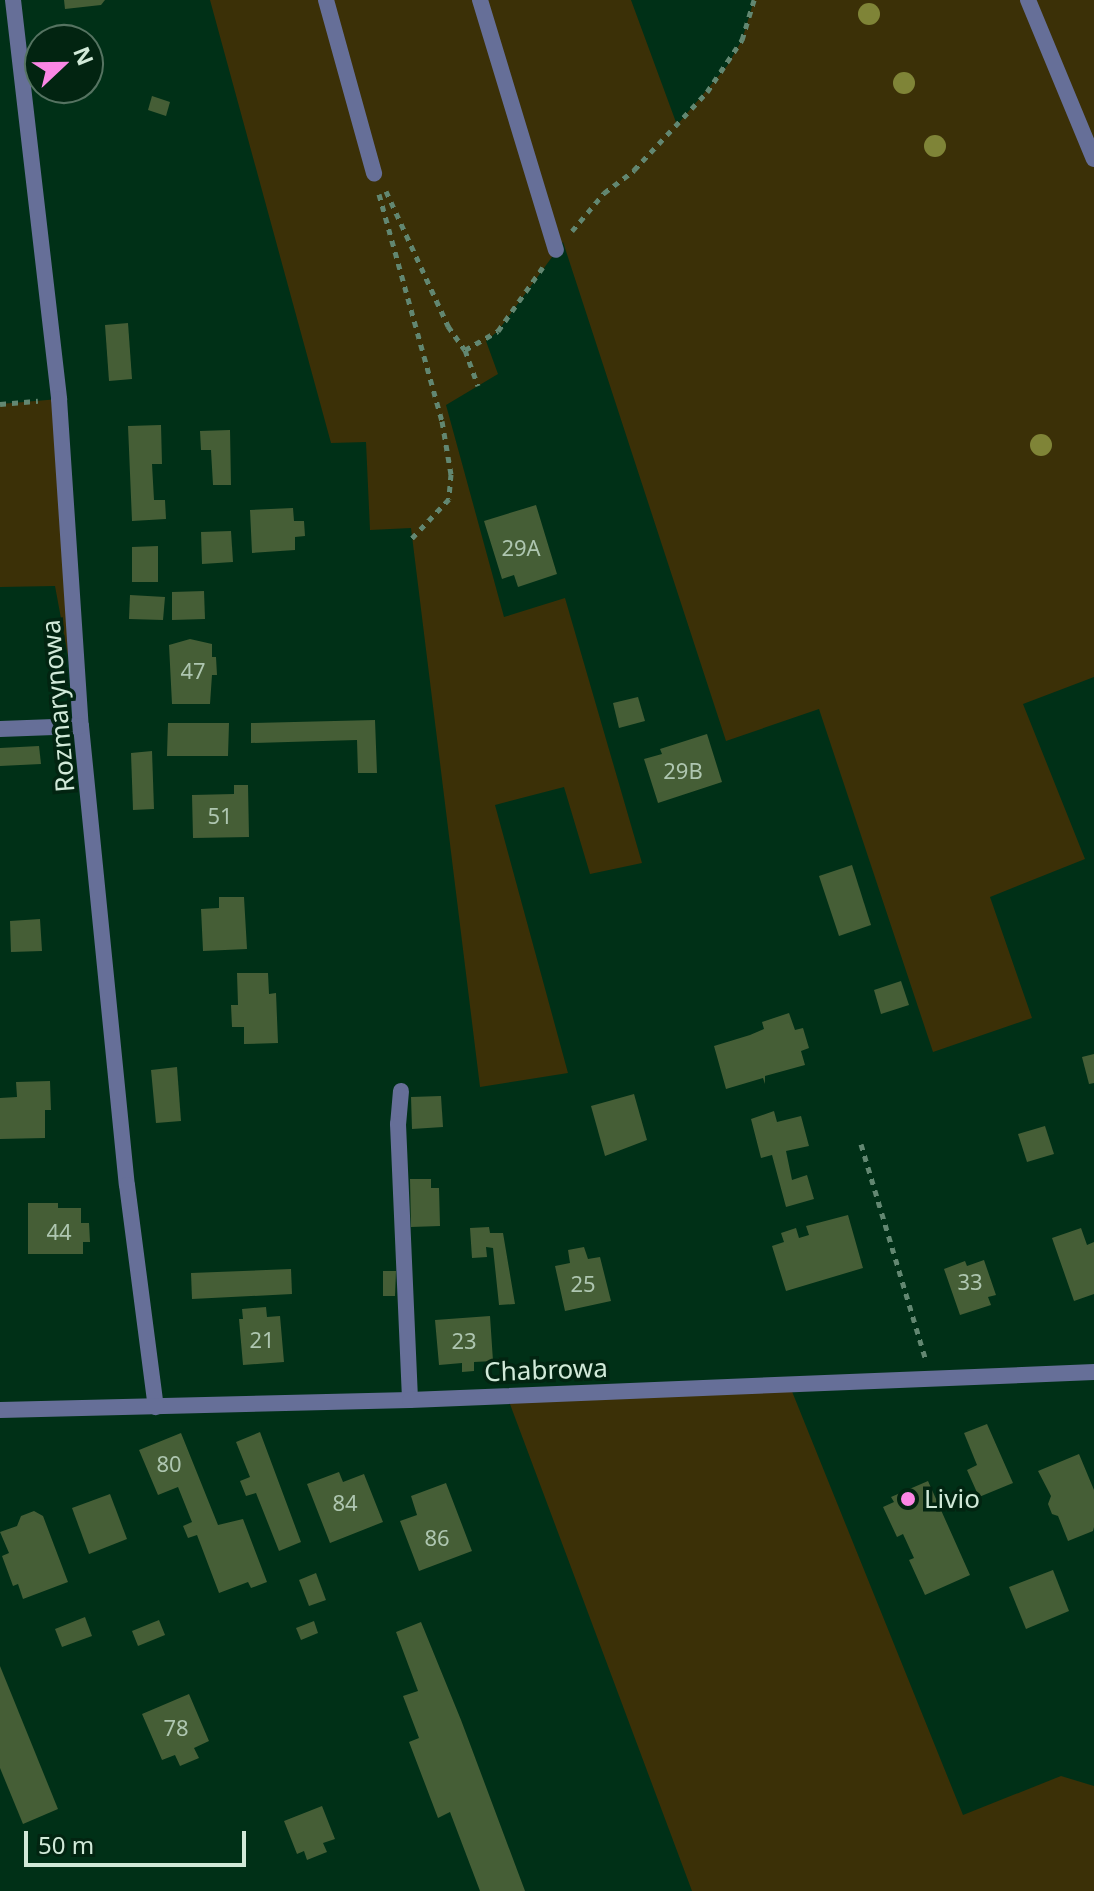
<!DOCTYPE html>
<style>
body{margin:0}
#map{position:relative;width:1094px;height:1891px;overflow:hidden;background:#003017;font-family:"Noto Sans",sans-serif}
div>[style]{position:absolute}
.green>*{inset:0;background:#3b3007}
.building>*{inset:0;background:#455e36}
.path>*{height:5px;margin-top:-2.5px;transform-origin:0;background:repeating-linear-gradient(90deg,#628771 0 6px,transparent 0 12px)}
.lane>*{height:16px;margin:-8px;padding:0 8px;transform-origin:8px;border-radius:8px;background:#666f98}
.street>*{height:16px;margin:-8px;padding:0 8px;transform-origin:8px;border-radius:8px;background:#666f98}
.trees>*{width:22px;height:22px;margin:-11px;border-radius:50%;background:#7f8437}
.dots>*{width:22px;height:22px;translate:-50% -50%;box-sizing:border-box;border:4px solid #022411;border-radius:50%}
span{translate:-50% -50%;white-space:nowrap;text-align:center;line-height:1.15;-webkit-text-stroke:7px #022411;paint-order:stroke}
.number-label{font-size:22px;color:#aec6b0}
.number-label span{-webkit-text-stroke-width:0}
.street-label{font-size:26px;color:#d1e9d8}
.poi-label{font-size:26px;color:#d1e9d8}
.left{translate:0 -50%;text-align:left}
.north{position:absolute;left:24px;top:24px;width:80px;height:80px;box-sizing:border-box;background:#022411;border:2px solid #557361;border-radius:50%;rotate:68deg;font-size:22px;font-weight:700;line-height:32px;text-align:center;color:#d1e9d8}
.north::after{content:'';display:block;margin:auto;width:28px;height:36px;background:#fb87e5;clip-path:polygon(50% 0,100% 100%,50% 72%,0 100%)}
.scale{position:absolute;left:24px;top:1831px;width:222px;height:36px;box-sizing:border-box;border:4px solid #d1e9d8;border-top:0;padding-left:10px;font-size:24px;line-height:28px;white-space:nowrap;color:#d1e9d8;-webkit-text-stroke:6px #022411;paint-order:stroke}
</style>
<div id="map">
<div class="green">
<div style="clip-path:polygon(210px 0,631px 0,677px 125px,727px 66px,742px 40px,754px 0,1094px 0,1094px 677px,1023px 704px,1085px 859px,990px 897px,1032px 1018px,933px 1052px,819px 709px,726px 741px,563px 242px,498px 331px,486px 341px,498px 374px,446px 405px,504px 617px,565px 598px,642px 863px,590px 874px,564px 787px,495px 805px,568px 1073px,480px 1087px,411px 528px,370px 530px,366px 442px,331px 443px)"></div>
<div style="clip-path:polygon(59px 399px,81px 726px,55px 586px,0 587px,0 404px)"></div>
<div style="clip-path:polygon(789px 1384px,963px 1815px,1061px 1776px,1094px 1786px,1094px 1891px,692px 1891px,507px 1396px)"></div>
</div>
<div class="building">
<div style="clip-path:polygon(64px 0,105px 0,101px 5px,65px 9px)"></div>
<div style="clip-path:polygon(152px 96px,170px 102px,166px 116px,148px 110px)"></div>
<div style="clip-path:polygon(128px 323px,132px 379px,109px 381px,105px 325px)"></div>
<div style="clip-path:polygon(161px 425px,162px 464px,152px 464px,154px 500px,165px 500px,166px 519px,132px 521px,128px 426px)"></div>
<div style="clip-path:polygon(230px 430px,231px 485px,213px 485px,211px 450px,201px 450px,200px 431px)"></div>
<div style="clip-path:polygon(536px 505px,557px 574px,518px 587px,514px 575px,502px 579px,484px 521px)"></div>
<div style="clip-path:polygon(293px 508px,294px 521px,304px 521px,305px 536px,295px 537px,295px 550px,252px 553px,250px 510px)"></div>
<div style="clip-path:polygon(231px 531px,233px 562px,202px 564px,201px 532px)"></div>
<div style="clip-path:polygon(158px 546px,158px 582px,132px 582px,132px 547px)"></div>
<div style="clip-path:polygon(204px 591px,205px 619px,172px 620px,172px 592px)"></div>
<div style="clip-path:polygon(130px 595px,165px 597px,163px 620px,129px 619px)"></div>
<div style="clip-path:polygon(190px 639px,212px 644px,212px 657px,216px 657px,217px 675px,212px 675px,210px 704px,172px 704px,169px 645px)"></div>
<div style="clip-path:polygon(638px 697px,645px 721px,619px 728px,613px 703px)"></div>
<div style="clip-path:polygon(375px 720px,377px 773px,358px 773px,357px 740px,251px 743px,251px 723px)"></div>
<div style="clip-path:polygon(168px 723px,229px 723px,228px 756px,167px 756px)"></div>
<div style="clip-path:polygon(707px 734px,722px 782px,658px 803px,644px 759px,662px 754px,660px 749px)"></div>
<div style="clip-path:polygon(39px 746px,41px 764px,0 766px,0 748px)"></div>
<div style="clip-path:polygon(152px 751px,154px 809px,133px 810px,131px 753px)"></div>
<div style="clip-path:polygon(234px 785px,248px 785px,249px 837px,193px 838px,192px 795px,234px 794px)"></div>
<div style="clip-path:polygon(852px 865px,871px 925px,839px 936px,819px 876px)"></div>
<div style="clip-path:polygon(219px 897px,244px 897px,247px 949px,203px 951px,201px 909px,219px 908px)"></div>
<div style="clip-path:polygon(40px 919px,42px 951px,11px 952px,10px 921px)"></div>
<div style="clip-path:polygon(237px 973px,268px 973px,269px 994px,276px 993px,278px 1043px,244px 1044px,244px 1027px,232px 1027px,231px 1005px,238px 1005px)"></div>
<div style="clip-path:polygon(901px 981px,909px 1005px,881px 1014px,874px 990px)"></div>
<div style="clip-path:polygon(789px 1013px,795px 1030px,803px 1028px,809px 1048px,801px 1051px,805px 1065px,765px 1076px,765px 1084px,763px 1078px,726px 1089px,714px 1046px,750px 1035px,764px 1029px,762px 1022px)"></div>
<div style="clip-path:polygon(1094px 1054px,1094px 1083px,1089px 1084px,1082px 1057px)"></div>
<div style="clip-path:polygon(177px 1067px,181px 1121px,156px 1123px,151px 1070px)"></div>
<div style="clip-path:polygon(50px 1081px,51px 1110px,45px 1110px,45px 1138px,0 1139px,0 1098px,17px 1097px,16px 1082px)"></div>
<div style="clip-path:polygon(634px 1094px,647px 1140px,605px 1156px,591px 1106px)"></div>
<div style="clip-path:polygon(441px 1096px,443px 1127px,412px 1129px,411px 1097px)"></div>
<div style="clip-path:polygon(774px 1111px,777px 1122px,801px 1116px,809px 1146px,786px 1151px,792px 1180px,807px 1175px,814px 1199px,786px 1207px,772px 1155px,761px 1158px,751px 1119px)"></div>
<div style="clip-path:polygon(1045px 1126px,1054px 1154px,1027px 1162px,1018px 1134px)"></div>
<div style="clip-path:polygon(410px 1179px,431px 1179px,431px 1188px,439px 1188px,440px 1226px,411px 1227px)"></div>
<div style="clip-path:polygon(28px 1203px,58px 1203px,58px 1208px,81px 1208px,81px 1223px,89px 1223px,90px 1242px,83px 1242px,83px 1254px,28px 1254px)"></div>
<div style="clip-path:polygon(848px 1215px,863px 1268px,786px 1291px,772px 1246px,784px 1242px,781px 1233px,796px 1228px,799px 1238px,809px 1235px,806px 1226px)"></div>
<div style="clip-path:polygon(489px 1227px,490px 1233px,503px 1233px,515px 1304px,499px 1305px,493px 1248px,486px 1247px,487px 1257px,472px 1258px,470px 1228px)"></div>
<div style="clip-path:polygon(1081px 1228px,1087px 1245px,1094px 1242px,1094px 1294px,1074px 1301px,1052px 1238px)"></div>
<div style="clip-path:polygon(584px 1247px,588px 1259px,600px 1257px,611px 1301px,565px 1311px,555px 1266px,570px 1263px,568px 1250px)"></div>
<div style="clip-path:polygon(984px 1260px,996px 1295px,988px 1297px,991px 1305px,960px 1315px,944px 1269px,965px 1261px,967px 1266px)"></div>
<div style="clip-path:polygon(291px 1269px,292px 1294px,192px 1299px,191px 1273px)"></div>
<div style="clip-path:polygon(383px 1271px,396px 1271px,395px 1296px,383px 1296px)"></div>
<div style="clip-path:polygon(266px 1307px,267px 1317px,280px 1316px,284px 1362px,243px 1365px,239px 1319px,243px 1319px,242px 1309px)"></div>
<div style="clip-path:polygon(490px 1316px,493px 1361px,474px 1362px,474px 1371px,462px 1372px,462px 1363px,439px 1365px,435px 1320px)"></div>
<div style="clip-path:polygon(987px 1424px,1013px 1483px,979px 1497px,967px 1470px,977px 1465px,964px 1433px)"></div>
<div style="clip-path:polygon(260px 1432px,301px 1542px,279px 1551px,256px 1493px,246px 1496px,240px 1481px,250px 1477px,236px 1442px)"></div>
<div style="clip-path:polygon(181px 1433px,218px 1525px,243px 1519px,267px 1582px,251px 1588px,248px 1582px,219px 1593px,197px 1535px,188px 1538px,183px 1526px,192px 1522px,178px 1487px,158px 1495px,139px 1450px)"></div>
<div style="clip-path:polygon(1079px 1454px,1094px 1490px,1094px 1527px,1093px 1531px,1068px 1541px,1058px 1516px,1052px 1514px,1048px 1504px,1051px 1496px,1038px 1471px)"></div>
<div style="clip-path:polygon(339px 1472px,343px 1482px,364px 1474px,383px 1522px,330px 1543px,307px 1484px)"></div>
<div style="clip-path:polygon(928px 1481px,970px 1575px,925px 1595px,909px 1560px,914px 1558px,903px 1534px,897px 1537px,883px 1507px,894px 1502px,891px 1497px)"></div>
<div style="clip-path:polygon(446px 1483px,472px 1551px,419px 1571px,400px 1521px,417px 1515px,411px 1496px)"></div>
<div style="clip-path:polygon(110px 1494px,127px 1539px,89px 1554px,72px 1508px)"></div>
<div style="clip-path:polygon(34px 1511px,43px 1516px,68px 1582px,23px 1599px,18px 1584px,13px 1586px,2px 1556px,9px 1553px,0 1532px,17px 1526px,21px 1516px)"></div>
<div style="clip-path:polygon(1053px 1570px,1069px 1611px,1026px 1629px,1009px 1587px)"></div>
<div style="clip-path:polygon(316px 1573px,326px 1600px,309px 1606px,299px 1580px)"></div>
<div style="clip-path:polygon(85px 1617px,92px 1636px,62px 1647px,55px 1629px)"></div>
<div style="clip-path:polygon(159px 1620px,165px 1635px,138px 1646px,132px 1631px)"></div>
<div style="clip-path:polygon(314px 1621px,318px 1633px,301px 1640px,296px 1628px)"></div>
<div style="clip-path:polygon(421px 1622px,461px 1720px,525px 1891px,480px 1891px,450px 1812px,438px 1818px,409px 1742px,419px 1738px,403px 1696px,418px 1691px,396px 1632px)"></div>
<div style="clip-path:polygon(0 1666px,58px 1809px,23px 1824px,0 1768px)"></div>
<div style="clip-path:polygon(189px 1694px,209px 1741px,194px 1748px,199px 1758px,180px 1766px,175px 1755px,162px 1760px,142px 1714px)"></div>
<div style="clip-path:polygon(322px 1806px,335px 1839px,323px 1843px,327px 1852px,307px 1860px,304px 1851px,297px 1854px,284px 1821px)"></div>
</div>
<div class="path">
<div style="left:386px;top:191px;width:149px;rotate:65.3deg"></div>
<div style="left:448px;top:326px;width:29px;rotate:55deg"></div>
<div style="left:465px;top:350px;width:38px;rotate:70deg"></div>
<div style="left:379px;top:194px;width:236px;rotate:74.5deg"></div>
<div style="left:442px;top:421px;width:54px;rotate:80.4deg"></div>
<div style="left:451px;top:474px;width:25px;rotate:95deg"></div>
<div style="left:449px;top:499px;width:54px;rotate:133.5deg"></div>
<div style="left:572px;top:231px;width:50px;rotate:-49.9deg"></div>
<div style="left:604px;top:193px;width:38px;rotate:-37deg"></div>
<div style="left:634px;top:170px;width:107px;rotate:-46.9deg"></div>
<div style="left:707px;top:92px;width:63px;rotate:-56.1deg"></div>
<div style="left:742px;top:40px;width:42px;rotate:-73.3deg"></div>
<div style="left:465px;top:350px;width:38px;rotate:-30deg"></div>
<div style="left:498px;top:331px;width:78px;rotate:-54.9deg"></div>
<div style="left:0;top:404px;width:38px;rotate:-5deg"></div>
<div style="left:861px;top:1144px;width:223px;rotate:73.3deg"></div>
</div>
<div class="lane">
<div style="left:326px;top:0;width:180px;rotate:74.5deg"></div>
<div style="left:401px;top:1091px;width:33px;rotate:95deg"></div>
<div style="left:398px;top:1124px;width:276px;rotate:87.5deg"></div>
</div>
<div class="street">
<div style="left:13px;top:0;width:402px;rotate:83.4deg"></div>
<div style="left:59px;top:399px;width:328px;rotate:86.2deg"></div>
<div style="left:81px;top:726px;width:461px;rotate:84.3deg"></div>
<div style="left:127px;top:1185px;width:224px;rotate:82.6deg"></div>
<div style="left:480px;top:0;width:261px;rotate:73.1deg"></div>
<div style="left:1028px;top:0;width:172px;rotate:67.5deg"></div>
<div style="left:0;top:729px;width:81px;rotate:-2.1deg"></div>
<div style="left:0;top:1410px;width:410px;rotate:-1.4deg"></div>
<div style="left:410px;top:1400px;width:685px;rotate:-2.34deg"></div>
</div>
<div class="trees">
<div style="left:869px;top:14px"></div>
<div style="left:904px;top:83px"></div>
<div style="left:935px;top:146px"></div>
<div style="left:1041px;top:445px"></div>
</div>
<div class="dots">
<div style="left:908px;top:1499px;background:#fb87e5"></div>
</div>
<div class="number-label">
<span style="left:521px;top:548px">29A</span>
<span style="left:193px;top:671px">47</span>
<span style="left:683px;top:771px">29B</span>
<span style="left:220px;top:816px">51</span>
<span style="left:59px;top:1232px">44</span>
<span style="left:970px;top:1282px">33</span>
<span style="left:583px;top:1284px">25</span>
<span style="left:262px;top:1340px">21</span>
<span style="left:464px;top:1341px">23</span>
<span style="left:169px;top:1464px">80</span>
<span style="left:345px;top:1503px">84</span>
<span style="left:437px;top:1538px">86</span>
<span style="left:176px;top:1728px">78</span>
</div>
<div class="street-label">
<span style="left:58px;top:706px;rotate:-95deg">Rozmarynowa</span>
<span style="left:546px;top:1370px;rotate:-2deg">Chabrowa</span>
</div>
<div class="poi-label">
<span class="left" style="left:924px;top:1499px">Livio</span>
</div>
<div class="north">N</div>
<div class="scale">50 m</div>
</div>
